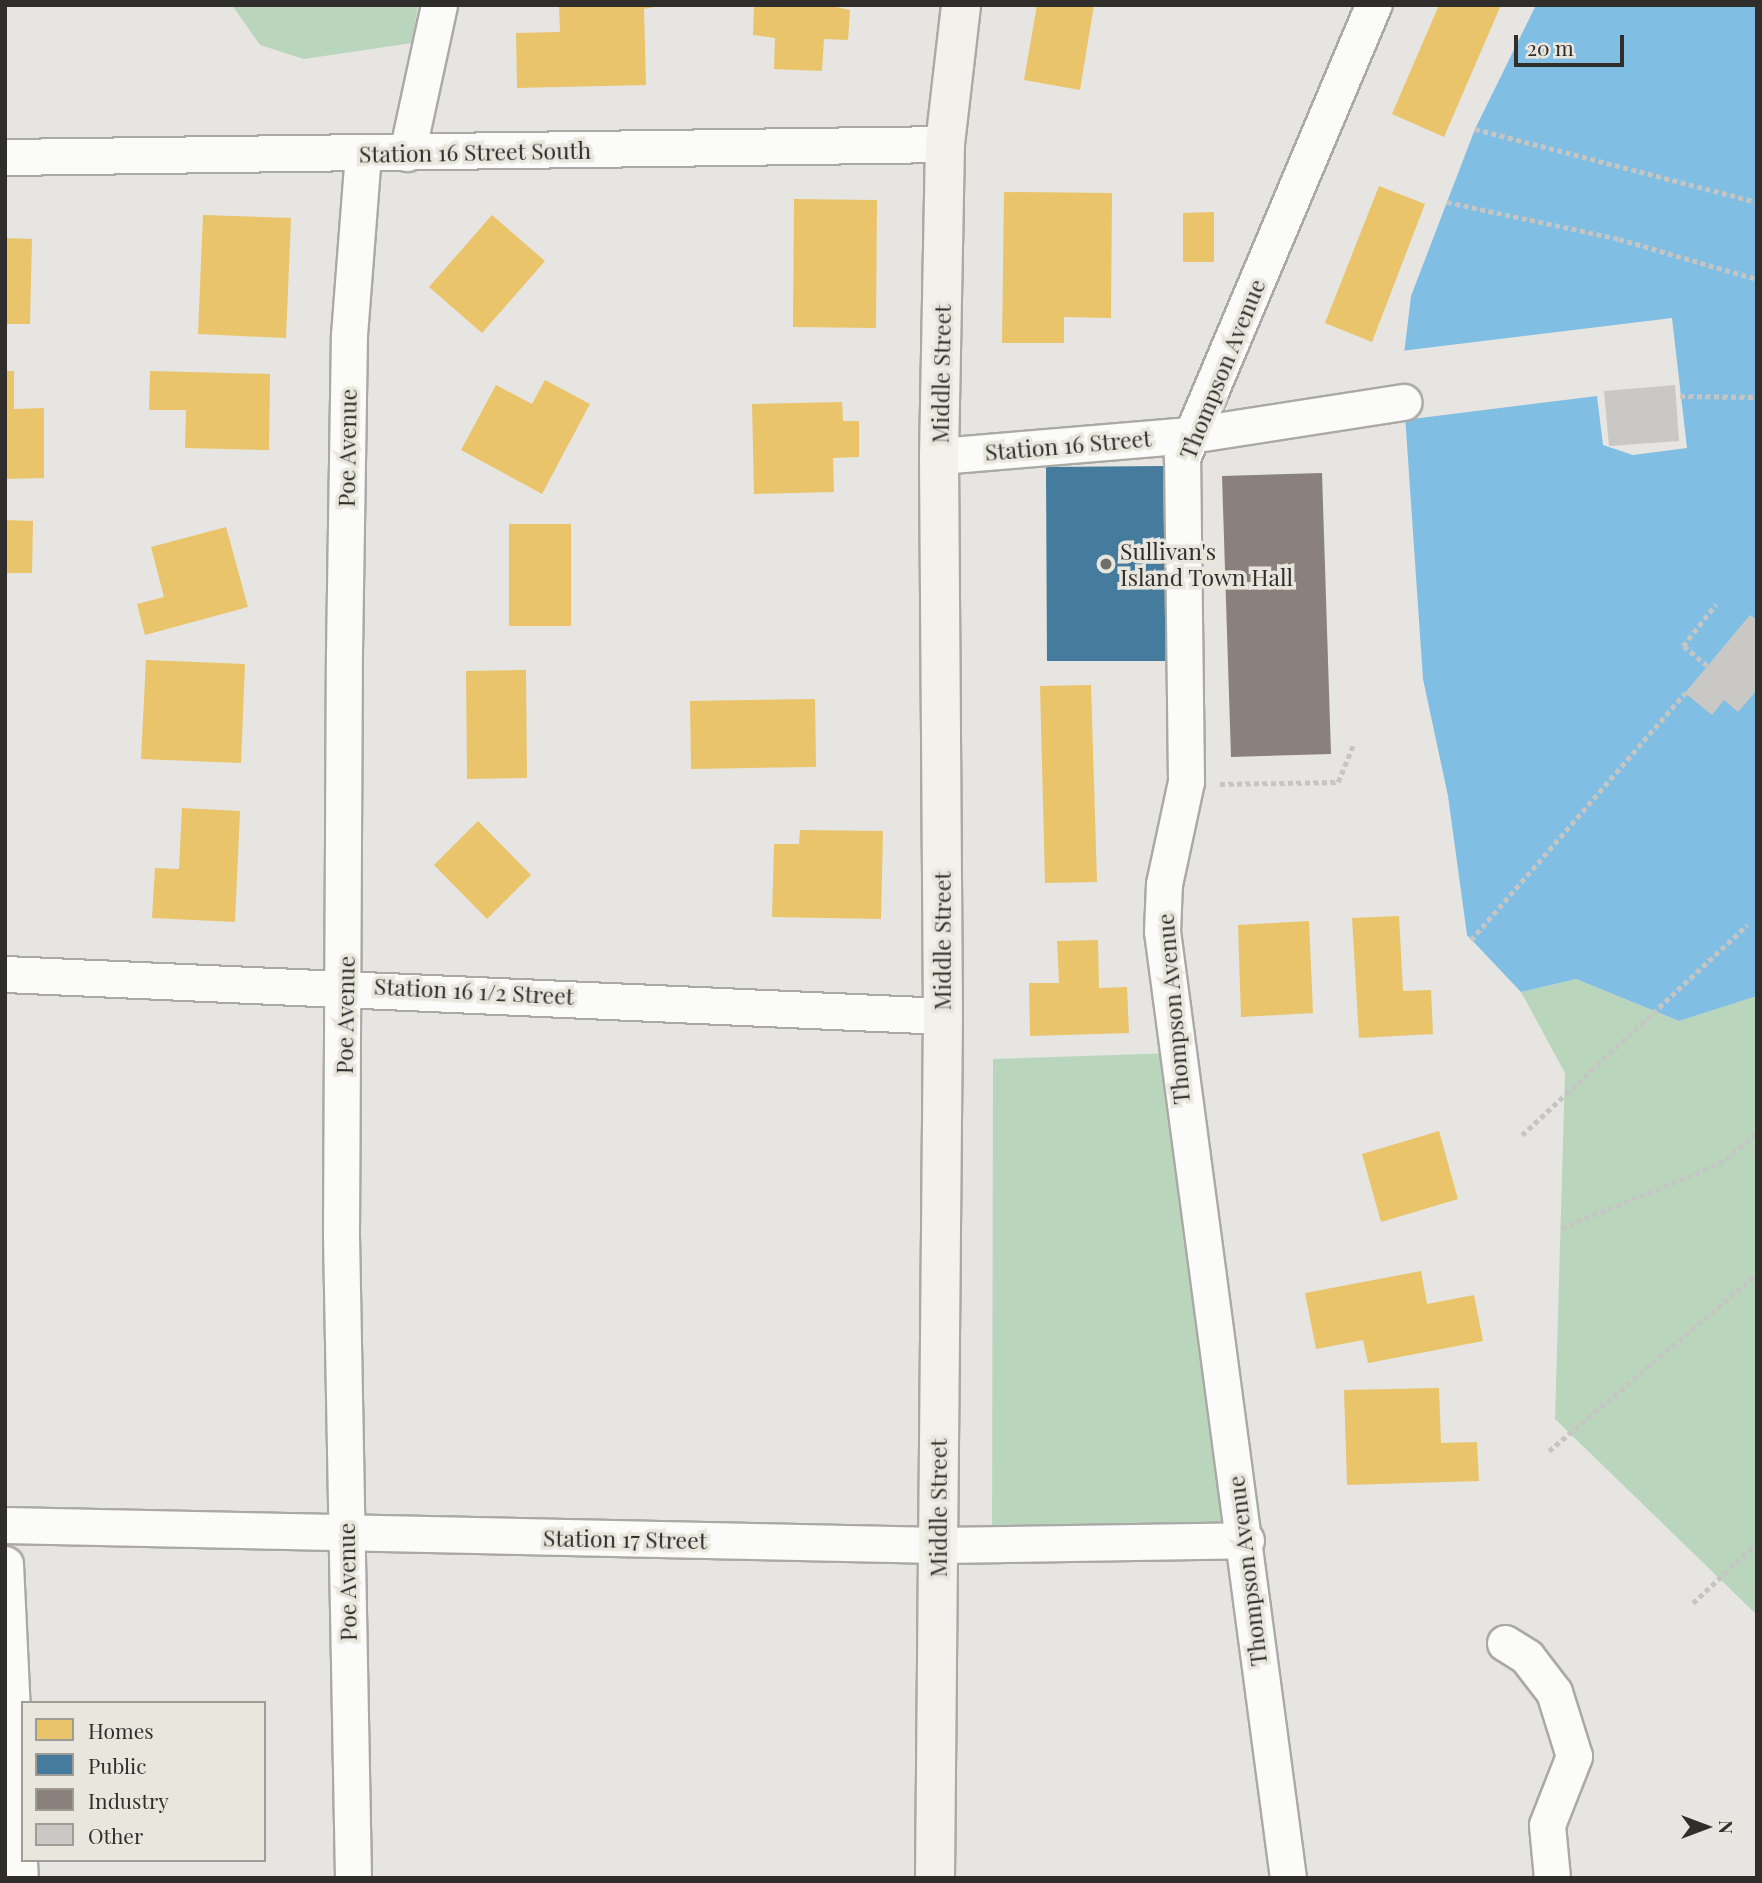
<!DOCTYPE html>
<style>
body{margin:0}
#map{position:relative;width:1762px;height:1883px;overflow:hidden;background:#e6e5e1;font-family:"Playfair Display",serif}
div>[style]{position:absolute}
.green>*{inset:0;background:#b9d6bd}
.water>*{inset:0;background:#81bee3}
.pier>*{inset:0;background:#e6e5e1}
.homes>*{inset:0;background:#e9c46a}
.public>*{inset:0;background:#457b9d}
.industry>*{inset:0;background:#8a817c}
.building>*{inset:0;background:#c9c8c5}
.path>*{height:4.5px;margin-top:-2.25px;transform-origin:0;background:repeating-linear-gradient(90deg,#c5c5c3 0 5px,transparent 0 8.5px)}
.roads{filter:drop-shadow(2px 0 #aaa9a6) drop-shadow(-2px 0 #aaa9a6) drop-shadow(0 2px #aaa9a6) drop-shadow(0 -2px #aaa9a6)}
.street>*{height:35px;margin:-17.5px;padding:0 17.5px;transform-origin:17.5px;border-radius:17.5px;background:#fbfbfa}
.secondary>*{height:38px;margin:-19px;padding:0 19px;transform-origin:19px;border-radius:19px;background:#f3f1eb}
.dots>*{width:19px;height:19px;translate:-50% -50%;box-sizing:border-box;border:4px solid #e9e6de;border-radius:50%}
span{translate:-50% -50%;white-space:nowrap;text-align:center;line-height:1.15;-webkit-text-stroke:7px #e9e6de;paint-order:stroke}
.street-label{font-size:23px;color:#2f2e2b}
.poi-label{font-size:23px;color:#2f2e2b}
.left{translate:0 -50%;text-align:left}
.frame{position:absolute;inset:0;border:7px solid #2f2e2b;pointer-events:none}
.legend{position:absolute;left:21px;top:1701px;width:245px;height:161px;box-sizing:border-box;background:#e9e6de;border:2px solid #9f9c96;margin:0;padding:9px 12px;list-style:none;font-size:21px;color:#2f2e2b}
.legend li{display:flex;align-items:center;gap:14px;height:35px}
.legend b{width:35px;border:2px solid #9f9c96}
.north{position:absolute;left:1671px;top:1792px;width:70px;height:70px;-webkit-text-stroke:5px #e9e6de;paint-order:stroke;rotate:90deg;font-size:19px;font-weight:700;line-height:28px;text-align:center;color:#2f2e2b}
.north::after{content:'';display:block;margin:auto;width:24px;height:32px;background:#2f2e2b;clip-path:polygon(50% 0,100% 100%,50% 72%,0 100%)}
.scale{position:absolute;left:1514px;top:35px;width:110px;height:32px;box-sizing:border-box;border:4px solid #2f2e2b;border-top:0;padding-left:9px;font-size:21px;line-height:24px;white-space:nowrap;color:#2f2e2b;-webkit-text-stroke:5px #e9e6de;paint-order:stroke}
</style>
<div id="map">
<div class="green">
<div style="clip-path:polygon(232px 5px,319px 6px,418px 5px,412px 43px,304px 59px,260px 45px)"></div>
<div style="clip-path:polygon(1576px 979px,1679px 1021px,1757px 996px,1757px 1615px,1555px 1419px,1565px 1073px,1521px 992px)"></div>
<div style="clip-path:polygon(1174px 1053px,1246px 1540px,992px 1544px,993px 1059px)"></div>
</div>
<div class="water">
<div style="clip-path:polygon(1536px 5px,1757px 5px,1757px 996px,1679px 1021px,1576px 979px,1521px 992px,1467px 935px,1448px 796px,1423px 679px,1402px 371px,1411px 296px,1475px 129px)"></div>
</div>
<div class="pier">
<div style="clip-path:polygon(1672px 318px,1687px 448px,1633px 455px,1603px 445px,1597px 396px,1404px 420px,1401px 351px)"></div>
</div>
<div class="homes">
<div style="clip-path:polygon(559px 5px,664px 5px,644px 9px,646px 85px,517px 88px,516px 33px,560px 32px)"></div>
<div style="clip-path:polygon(827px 5px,850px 10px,848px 40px,824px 39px,822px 71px,774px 69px,775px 38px,753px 35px,754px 7px)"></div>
<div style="clip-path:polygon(1037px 5px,1094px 5px,1080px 90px,1024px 80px)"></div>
<div style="clip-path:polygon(1439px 5px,1501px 5px,1444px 137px,1392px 114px)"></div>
<div style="clip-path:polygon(1379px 186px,1425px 204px,1372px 342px,1325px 323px)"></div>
<div style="clip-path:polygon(1004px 192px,1112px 193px,1111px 318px,1064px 317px,1064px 343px,1002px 343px)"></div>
<div style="clip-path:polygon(794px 199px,877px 200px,876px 328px,793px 327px)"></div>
<div style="clip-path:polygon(1214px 212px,1214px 262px,1183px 262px,1183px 213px)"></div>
<div style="clip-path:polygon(203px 215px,291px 218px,286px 338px,198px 334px)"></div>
<div style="clip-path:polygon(492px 215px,545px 261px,482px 333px,429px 287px)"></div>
<div style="clip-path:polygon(5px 238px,32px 239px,30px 324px,5px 324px)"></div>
<div style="clip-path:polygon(5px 371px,14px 371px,14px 409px,44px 408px,44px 478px,5px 479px)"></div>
<div style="clip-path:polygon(150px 371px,270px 374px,269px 450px,185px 448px,186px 410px,149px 410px)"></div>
<div style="clip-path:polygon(545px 380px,590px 404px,542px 494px,461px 450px,496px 385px,532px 404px)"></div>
<div style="clip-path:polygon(842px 402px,843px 421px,859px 421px,859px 457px,833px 458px,834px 492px,754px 494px,752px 404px)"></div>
<div style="clip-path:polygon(5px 520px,33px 521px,32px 573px,5px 573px)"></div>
<div style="clip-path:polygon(509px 524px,571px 524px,571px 626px,509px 626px)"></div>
<div style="clip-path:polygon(226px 527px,248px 607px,145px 635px,137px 604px,164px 597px,151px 547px)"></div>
<div style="clip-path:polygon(146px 660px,245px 664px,241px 763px,141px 759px)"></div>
<div style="clip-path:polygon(526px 670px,527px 778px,467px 779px,466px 671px)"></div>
<div style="clip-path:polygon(1091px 685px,1097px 882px,1045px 883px,1040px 686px)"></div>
<div style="clip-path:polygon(815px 699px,816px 767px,691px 769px,690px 701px)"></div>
<div style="clip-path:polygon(182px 808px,240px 811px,235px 922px,152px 918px,155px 868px,179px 869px)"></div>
<div style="clip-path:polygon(478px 821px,531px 875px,487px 919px,434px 865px)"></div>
<div style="clip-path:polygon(800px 830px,883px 831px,881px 919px,772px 917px,774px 844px,799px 844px)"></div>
<div style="clip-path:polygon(1399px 916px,1403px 991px,1431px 990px,1433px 1034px,1359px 1038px,1352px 918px)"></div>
<div style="clip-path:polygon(1309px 921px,1313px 1013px,1241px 1017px,1238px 925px)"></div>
<div style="clip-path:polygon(1098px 940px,1099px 988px,1127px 987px,1129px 1033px,1030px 1036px,1029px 983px,1059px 983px,1057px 941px)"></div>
<div style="clip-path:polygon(1439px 1131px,1458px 1199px,1381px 1222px,1362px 1154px)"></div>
<div style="clip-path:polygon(1421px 1271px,1427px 1304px,1474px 1295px,1483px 1341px,1368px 1363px,1363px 1340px,1316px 1349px,1305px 1293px)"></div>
<div style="clip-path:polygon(1439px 1388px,1441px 1443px,1477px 1442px,1479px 1481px,1347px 1485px,1344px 1390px)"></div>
</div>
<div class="public">
<div style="clip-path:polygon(1165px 466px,1167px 661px,1047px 661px,1046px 467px)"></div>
</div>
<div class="industry">
<div style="clip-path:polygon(1322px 473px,1331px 754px,1231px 757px,1222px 476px)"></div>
</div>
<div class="building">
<div style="clip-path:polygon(1675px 385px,1679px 441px,1609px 446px,1604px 391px)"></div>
<div style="clip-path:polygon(1750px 615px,1757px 620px,1757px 690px,1738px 712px,1724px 700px,1712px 715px,1685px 693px)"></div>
</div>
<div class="path">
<div style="left:1475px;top:129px;width:291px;rotate:14.5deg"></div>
<div style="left:1447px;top:202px;width:176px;rotate:12.1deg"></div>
<div style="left:1619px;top:239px;width:144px;rotate:16.2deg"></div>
<div style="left:1680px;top:396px;width:77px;rotate:0.7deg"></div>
<div style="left:1707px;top:666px;width:31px;rotate:-140deg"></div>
<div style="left:1683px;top:646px;width:53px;rotate:-51.8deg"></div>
<div style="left:1220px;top:784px;width:118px;rotate:-1deg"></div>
<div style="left:1338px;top:782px;width:42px;rotate:-67.7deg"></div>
<div style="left:1471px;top:940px;width:327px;rotate:-49.1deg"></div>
<div style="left:1522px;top:1135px;width:308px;rotate:-43deg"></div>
<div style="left:1561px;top:1228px;width:170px;rotate:-22.1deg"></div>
<div style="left:1719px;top:1164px;width:49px;rotate:-39.2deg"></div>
<div style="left:1549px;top:1451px;width:273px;rotate:-40.4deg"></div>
<div style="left:1693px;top:1603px;width:88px;rotate:-43.2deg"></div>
</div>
<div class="roads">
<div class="street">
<div style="left:407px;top:153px;width:151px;rotate:-77.8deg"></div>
<div style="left:5px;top:157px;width:940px;rotate:-0.79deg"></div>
<div style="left:939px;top:456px;width:252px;rotate:-4.8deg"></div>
<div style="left:1190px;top:435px;width:216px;rotate:-8.8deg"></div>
<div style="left:5px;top:974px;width:939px;rotate:2.56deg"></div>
<div style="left:5px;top:1525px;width:934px;rotate:1.23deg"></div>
<div style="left:939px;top:1545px;width:307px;rotate:-0.9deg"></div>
<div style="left:5px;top:1564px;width:314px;rotate:87.3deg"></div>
<div style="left:1505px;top:1643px;width:26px;rotate:32deg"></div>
<div style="left:1527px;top:1657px;width:44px;rotate:52.4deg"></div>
<div style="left:1554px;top:1692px;width:67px;rotate:72.6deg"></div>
<div style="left:1574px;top:1756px;width:74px;rotate:111.4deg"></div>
<div style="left:1547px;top:1825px;width:53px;rotate:84.6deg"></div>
<div style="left:353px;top:1878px;width:643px;rotate:-91.07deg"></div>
<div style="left:341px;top:1235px;width:583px;rotate:-89.71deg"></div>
<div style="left:344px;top:652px;width:317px;rotate:-89.1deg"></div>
<div style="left:349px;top:335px;width:182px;rotate:-85.6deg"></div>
<div style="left:1288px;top:1878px;width:955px;rotate:-97.58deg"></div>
<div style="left:1162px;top:931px;width:47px;rotate:-87.6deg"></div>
<div style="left:1164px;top:884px;width:105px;rotate:-77.9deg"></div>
<div style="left:1186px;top:781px;width:323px;rotate:-90.7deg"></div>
<div style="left:1182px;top:458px;width:492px;rotate:-67.1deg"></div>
</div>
<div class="secondary">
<div style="left:935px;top:1878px;width:862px;rotate:-89.47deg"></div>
<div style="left:943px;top:1016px;width:560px;rotate:-90.41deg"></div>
<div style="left:939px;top:456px;width:312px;rotate:-88.9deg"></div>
<div style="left:945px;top:144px;width:140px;rotate:-83.4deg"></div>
</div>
</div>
<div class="dots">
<div style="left:1106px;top:564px;background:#6f6e6b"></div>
</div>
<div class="street-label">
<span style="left:475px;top:152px;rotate:-1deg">Station 16 Street South</span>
<span style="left:1222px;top:369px;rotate:-68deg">Thompson Avenue</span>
<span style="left:941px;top:374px;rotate:-89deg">Middle Street</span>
<span style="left:1068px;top:445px;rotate:-5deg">Station 16 Street</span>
<span style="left:347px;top:448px;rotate:-89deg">Poe Avenue</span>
<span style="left:942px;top:941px;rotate:-90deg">Middle Street</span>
<span style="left:474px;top:991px;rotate:3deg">Station 16 1/2 Street</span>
<span style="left:1173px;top:1009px;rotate:-95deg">Thompson Avenue</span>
<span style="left:345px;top:1015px;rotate:-89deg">Poe Avenue</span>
<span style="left:938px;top:1508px;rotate:-90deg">Middle Street</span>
<span style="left:625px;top:1539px;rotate:1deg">Station 17 Street</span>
<span style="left:1247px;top:1571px;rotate:-97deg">Thompson Avenue</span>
<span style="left:347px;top:1582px;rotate:-91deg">Poe Avenue</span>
</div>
<div class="poi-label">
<span class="left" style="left:1120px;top:564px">Sullivan's<br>Island Town Hall</span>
</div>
<div class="frame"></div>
<ul class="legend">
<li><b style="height:19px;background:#e9c46a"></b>Homes</li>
<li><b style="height:19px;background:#457b9d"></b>Public</li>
<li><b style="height:19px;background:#8a817c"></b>Industry</li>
<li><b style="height:19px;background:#c9c8c5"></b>Other</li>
</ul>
<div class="north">N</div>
<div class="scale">20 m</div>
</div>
